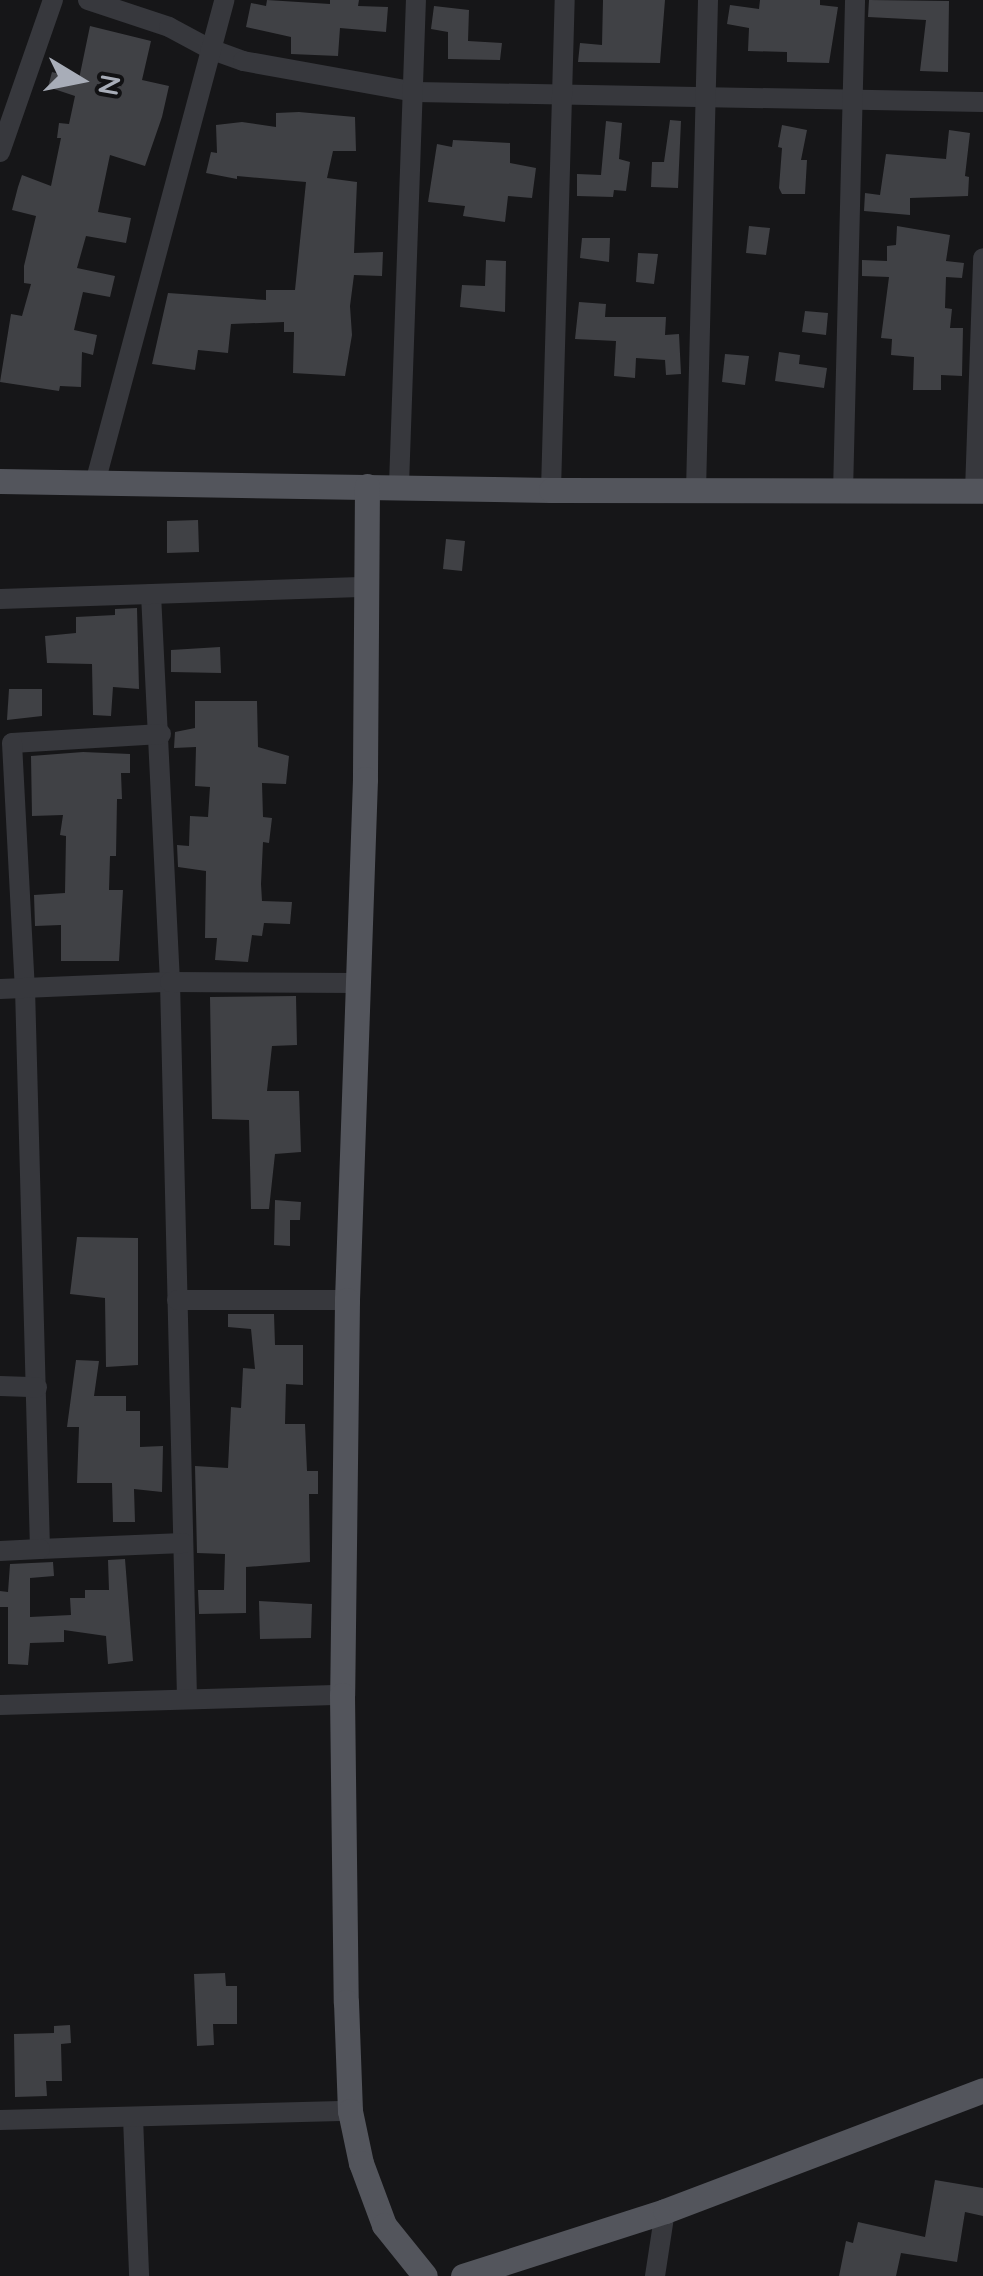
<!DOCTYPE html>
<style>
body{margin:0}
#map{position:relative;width:983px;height:2276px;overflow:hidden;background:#161618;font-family:Quicksand,sans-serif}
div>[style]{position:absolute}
.building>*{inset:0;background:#404145}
.minor>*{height:20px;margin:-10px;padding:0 10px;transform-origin:10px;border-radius:10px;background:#37383d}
.major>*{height:25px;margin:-12.5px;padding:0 12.5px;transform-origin:12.5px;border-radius:12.5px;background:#53555c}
span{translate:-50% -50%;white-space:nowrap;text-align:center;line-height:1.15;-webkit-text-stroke:8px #111113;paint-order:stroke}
.north{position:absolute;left:30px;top:30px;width:100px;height:100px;-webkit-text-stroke:8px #111113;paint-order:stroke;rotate:100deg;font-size:28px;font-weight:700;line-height:40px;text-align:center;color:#a8adb8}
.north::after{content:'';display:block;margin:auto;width:35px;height:45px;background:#a8adb8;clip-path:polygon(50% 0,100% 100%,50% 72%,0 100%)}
</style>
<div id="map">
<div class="building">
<div style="clip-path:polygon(267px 0,330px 4px,330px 0,359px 0,358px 6px,388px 7px,386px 32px,340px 28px,338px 56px,291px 54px,291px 37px,246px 27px,251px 3px,266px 6px)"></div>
<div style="clip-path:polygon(603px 0,665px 0,660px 63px,578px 62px,580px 43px,602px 45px)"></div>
<div style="clip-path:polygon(760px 0,820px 0,820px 5px,838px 7px,829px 63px,787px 62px,787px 52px,748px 51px,749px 28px,727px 24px,730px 5px,759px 9px)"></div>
<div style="clip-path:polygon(869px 0,949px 1px,948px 72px,920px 71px,926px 20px,868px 17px)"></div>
<div style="clip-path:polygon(434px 6px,469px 10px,468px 41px,502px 43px,500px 60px,448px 59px,448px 32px,431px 29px)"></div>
<div style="clip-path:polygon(90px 26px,151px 41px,142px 80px,169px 86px,162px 117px,145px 166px,110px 155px,98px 212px,131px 218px,126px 243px,86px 236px,77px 268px,115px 276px,110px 297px,83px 292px,74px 330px,97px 335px,93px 355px,82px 352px,81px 387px,60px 386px,59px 391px,0 382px,11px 314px,22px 316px,31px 284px,24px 283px,24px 266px,36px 216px,12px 210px,18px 187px,22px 175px,51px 186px,61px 138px,57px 138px,59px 123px,69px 124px,75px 96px,48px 87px,52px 72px,79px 79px)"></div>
<div style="clip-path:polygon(299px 112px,355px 117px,356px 151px,333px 151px,327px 178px,357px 182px,354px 253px,383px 252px,382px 276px,354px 275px,350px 306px,352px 335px,345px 376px,293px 373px,294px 332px,284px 332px,284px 322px,231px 324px,228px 353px,198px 350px,195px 370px,152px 364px,168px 293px,266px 300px,266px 290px,295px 290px,306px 182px,237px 176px,237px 179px,206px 173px,211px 152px,217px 153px,216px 125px,242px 122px,276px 127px,276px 113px)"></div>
<div style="clip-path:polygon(670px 120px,681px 121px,678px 188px,651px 187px,652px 162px,664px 162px)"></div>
<div style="clip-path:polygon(606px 121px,622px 123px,619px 159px,630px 162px,626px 191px,614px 190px,613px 197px,577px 196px,577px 174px,601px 175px)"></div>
<div style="clip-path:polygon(782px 125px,807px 130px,801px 160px,807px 160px,805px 194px,782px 194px,779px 188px,782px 148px,778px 147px)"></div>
<div style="clip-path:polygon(949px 130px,970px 133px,965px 176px,969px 177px,968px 196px,910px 198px,910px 215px,864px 211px,865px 193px,880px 195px,886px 154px,946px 159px)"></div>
<div style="clip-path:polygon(453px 140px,510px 143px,510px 163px,536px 168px,532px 198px,508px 196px,505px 222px,463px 216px,465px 206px,428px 202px,437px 144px,452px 147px)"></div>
<div style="clip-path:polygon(749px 226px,770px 228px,766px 255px,746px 253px)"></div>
<div style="clip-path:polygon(897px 226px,950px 235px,946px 261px,964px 263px,962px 278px,946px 277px,945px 308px,952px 309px,950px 328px,963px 328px,962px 376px,941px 375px,941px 390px,913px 390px,914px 357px,891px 355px,892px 339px,881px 338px,889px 277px,862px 276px,862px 260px,887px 261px,887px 246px,896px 245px)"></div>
<div style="clip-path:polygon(582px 238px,610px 238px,609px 262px,580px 258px)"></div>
<div style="clip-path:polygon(638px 253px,658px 254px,654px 284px,636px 282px)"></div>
<div style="clip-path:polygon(486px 260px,506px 261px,505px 312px,460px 307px,462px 285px,485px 286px)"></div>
<div style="clip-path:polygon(579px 302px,606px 304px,605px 317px,666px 317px,665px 335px,679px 334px,681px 374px,666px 375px,665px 360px,636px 358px,635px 378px,614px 376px,616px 341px,575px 339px)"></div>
<div style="clip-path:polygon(805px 311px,828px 313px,826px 335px,802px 332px)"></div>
<div style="clip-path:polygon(779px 352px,800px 355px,799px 364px,827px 368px,824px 388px,775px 381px)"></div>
<div style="clip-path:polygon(725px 354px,749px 356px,745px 385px,722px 382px)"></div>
<div style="clip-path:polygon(198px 520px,199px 552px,167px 553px,167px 521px)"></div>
<div style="clip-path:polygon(446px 539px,465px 541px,462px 571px,443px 569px)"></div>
<div style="clip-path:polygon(137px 608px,139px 689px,113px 687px,111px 716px,93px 715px,92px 664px,47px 663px,45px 636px,76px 633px,76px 617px,115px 615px,115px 609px)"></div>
<div style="clip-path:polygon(220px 647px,221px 673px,171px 672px,171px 650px)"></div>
<div style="clip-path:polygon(9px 689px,42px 689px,42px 716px,7px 720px)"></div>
<div style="clip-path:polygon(195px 701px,257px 701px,258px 747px,289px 756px,286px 784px,262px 783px,263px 817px,272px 818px,269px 843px,263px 842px,261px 884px,262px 901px,292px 902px,290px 924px,264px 923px,262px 936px,252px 935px,248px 962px,215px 960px,217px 938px,205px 938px,206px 871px,178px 867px,177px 845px,189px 846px,190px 816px,208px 817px,210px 787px,195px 786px,196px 747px,174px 748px,175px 732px,195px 728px)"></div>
<div style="clip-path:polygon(83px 752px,130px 754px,130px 773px,121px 773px,122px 799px,117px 799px,116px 856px,110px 856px,109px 890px,123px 890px,119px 961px,61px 961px,61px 925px,35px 926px,34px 895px,65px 893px,66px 836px,60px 835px,63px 815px,32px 816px,31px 756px)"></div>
<div style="clip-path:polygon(296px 996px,297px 1045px,272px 1046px,267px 1091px,299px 1091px,301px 1152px,275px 1154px,269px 1209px,251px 1209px,249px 1120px,212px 1119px,210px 997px)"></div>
<div style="clip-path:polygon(275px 1200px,301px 1202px,300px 1220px,290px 1220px,290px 1246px,274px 1245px)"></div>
<div style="clip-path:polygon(77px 1237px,138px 1238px,138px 1365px,106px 1367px,105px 1298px,70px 1294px)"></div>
<div style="clip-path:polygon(228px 1314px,274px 1314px,275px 1345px,303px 1345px,303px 1385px,286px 1384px,285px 1424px,305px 1424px,307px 1471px,318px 1471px,318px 1494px,309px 1494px,310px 1562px,246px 1567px,246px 1613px,199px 1614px,198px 1590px,224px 1590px,225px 1554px,197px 1553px,195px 1466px,228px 1468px,231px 1407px,241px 1408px,243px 1368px,255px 1369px,251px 1329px,228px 1327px)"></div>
<div style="clip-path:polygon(76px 1360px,99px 1361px,94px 1396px,126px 1396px,126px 1411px,140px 1411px,140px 1447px,163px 1446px,162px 1492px,134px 1489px,135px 1522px,113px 1522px,112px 1483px,77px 1483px,79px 1427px,67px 1427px)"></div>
<div style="clip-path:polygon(125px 1559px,133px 1661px,108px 1664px,106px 1636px,64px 1630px,64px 1642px,30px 1643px,28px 1665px,8px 1664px,8px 1607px,0 1607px,0 1591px,8px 1592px,10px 1564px,53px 1562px,54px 1576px,30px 1578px,30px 1617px,71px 1615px,70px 1598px,85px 1598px,85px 1590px,109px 1590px,108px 1560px)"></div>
<div style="clip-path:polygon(259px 1601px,312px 1604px,311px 1638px,260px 1639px)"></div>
<div style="clip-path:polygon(225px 1973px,226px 1986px,237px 1986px,237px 2024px,213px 2024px,214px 2045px,197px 2046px,194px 1974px)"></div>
<div style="clip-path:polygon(70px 2025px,71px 2043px,61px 2044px,62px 2081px,46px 2081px,47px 2096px,15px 2097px,14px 2034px,54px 2033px,54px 2026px)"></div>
<div style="clip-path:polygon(935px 2180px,983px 2188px,983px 2216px,965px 2212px,957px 2262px,901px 2253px,896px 2276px,839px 2276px,846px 2241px,853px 2243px,858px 2222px,925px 2237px)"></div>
</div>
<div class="minor">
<div style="left:88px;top:0;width:85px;rotate:18.4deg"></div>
<div style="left:169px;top:27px;width:47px;rotate:28.2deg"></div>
<div style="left:210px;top:49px;width:35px;rotate:20deg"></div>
<div style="left:243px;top:61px;width:176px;rotate:10.2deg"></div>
<div style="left:416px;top:92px;width:567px;rotate:1.01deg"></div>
<div style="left:0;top:152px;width:161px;rotate:-70.8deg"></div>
<div style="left:95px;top:483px;width:500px;rotate:-75deg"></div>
<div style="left:399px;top:485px;width:485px;rotate:-88deg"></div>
<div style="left:551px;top:490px;width:490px;rotate:-88.4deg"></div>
<div style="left:696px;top:491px;width:491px;rotate:-88.6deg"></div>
<div style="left:975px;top:491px;width:233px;rotate:-88deg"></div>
<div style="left:843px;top:493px;width:493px;rotate:-88.6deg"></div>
<div style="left:151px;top:594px;width:388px;rotate:87.2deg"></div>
<div style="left:170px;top:982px;width:714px;rotate:88.64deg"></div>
<div style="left:0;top:599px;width:368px;rotate:-1.9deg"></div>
<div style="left:161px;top:734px;width:149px;rotate:176.5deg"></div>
<div style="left:12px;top:743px;width:245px;rotate:87deg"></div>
<div style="left:25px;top:988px;width:561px;rotate:88.47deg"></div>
<div style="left:40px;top:1549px;width:143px;rotate:-2.4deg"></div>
<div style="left:0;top:989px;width:170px;rotate:-2.4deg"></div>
<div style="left:170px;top:982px;width:187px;rotate:0.3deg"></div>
<div style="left:177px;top:1300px;width:170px"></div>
<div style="left:0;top:1386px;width:37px;rotate:2deg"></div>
<div style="left:0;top:1551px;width:40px;rotate:-2.9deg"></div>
<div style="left:0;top:1705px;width:342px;rotate:-1.7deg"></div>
<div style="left:133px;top:2117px;width:159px;rotate:87.8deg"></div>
<div style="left:0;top:2120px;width:350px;rotate:-1.5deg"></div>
<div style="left:655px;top:2276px;width:66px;rotate:-81.3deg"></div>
</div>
<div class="major">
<div style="left:0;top:481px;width:551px;rotate:0.94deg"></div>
<div style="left:551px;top:490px;width:432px;rotate:0.1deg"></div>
<div style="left:367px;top:486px;width:293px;rotate:90.4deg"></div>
<div style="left:365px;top:779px;width:521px;rotate:91.98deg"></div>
<div style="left:347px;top:1300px;width:395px;rotate:90.7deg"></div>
<div style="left:342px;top:1695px;width:307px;rotate:89.3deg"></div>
<div style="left:346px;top:2002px;width:109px;rotate:87.9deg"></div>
<div style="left:350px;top:2111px;width:53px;rotate:78.1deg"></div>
<div style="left:361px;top:2163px;width:66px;rotate:69.6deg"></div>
<div style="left:384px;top:2225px;width:65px;rotate:51.2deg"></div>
<div style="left:463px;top:2276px;width:212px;rotate:-17.8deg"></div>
<div style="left:665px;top:2211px;width:340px;rotate:-20.8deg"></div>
</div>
<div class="north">N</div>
</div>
